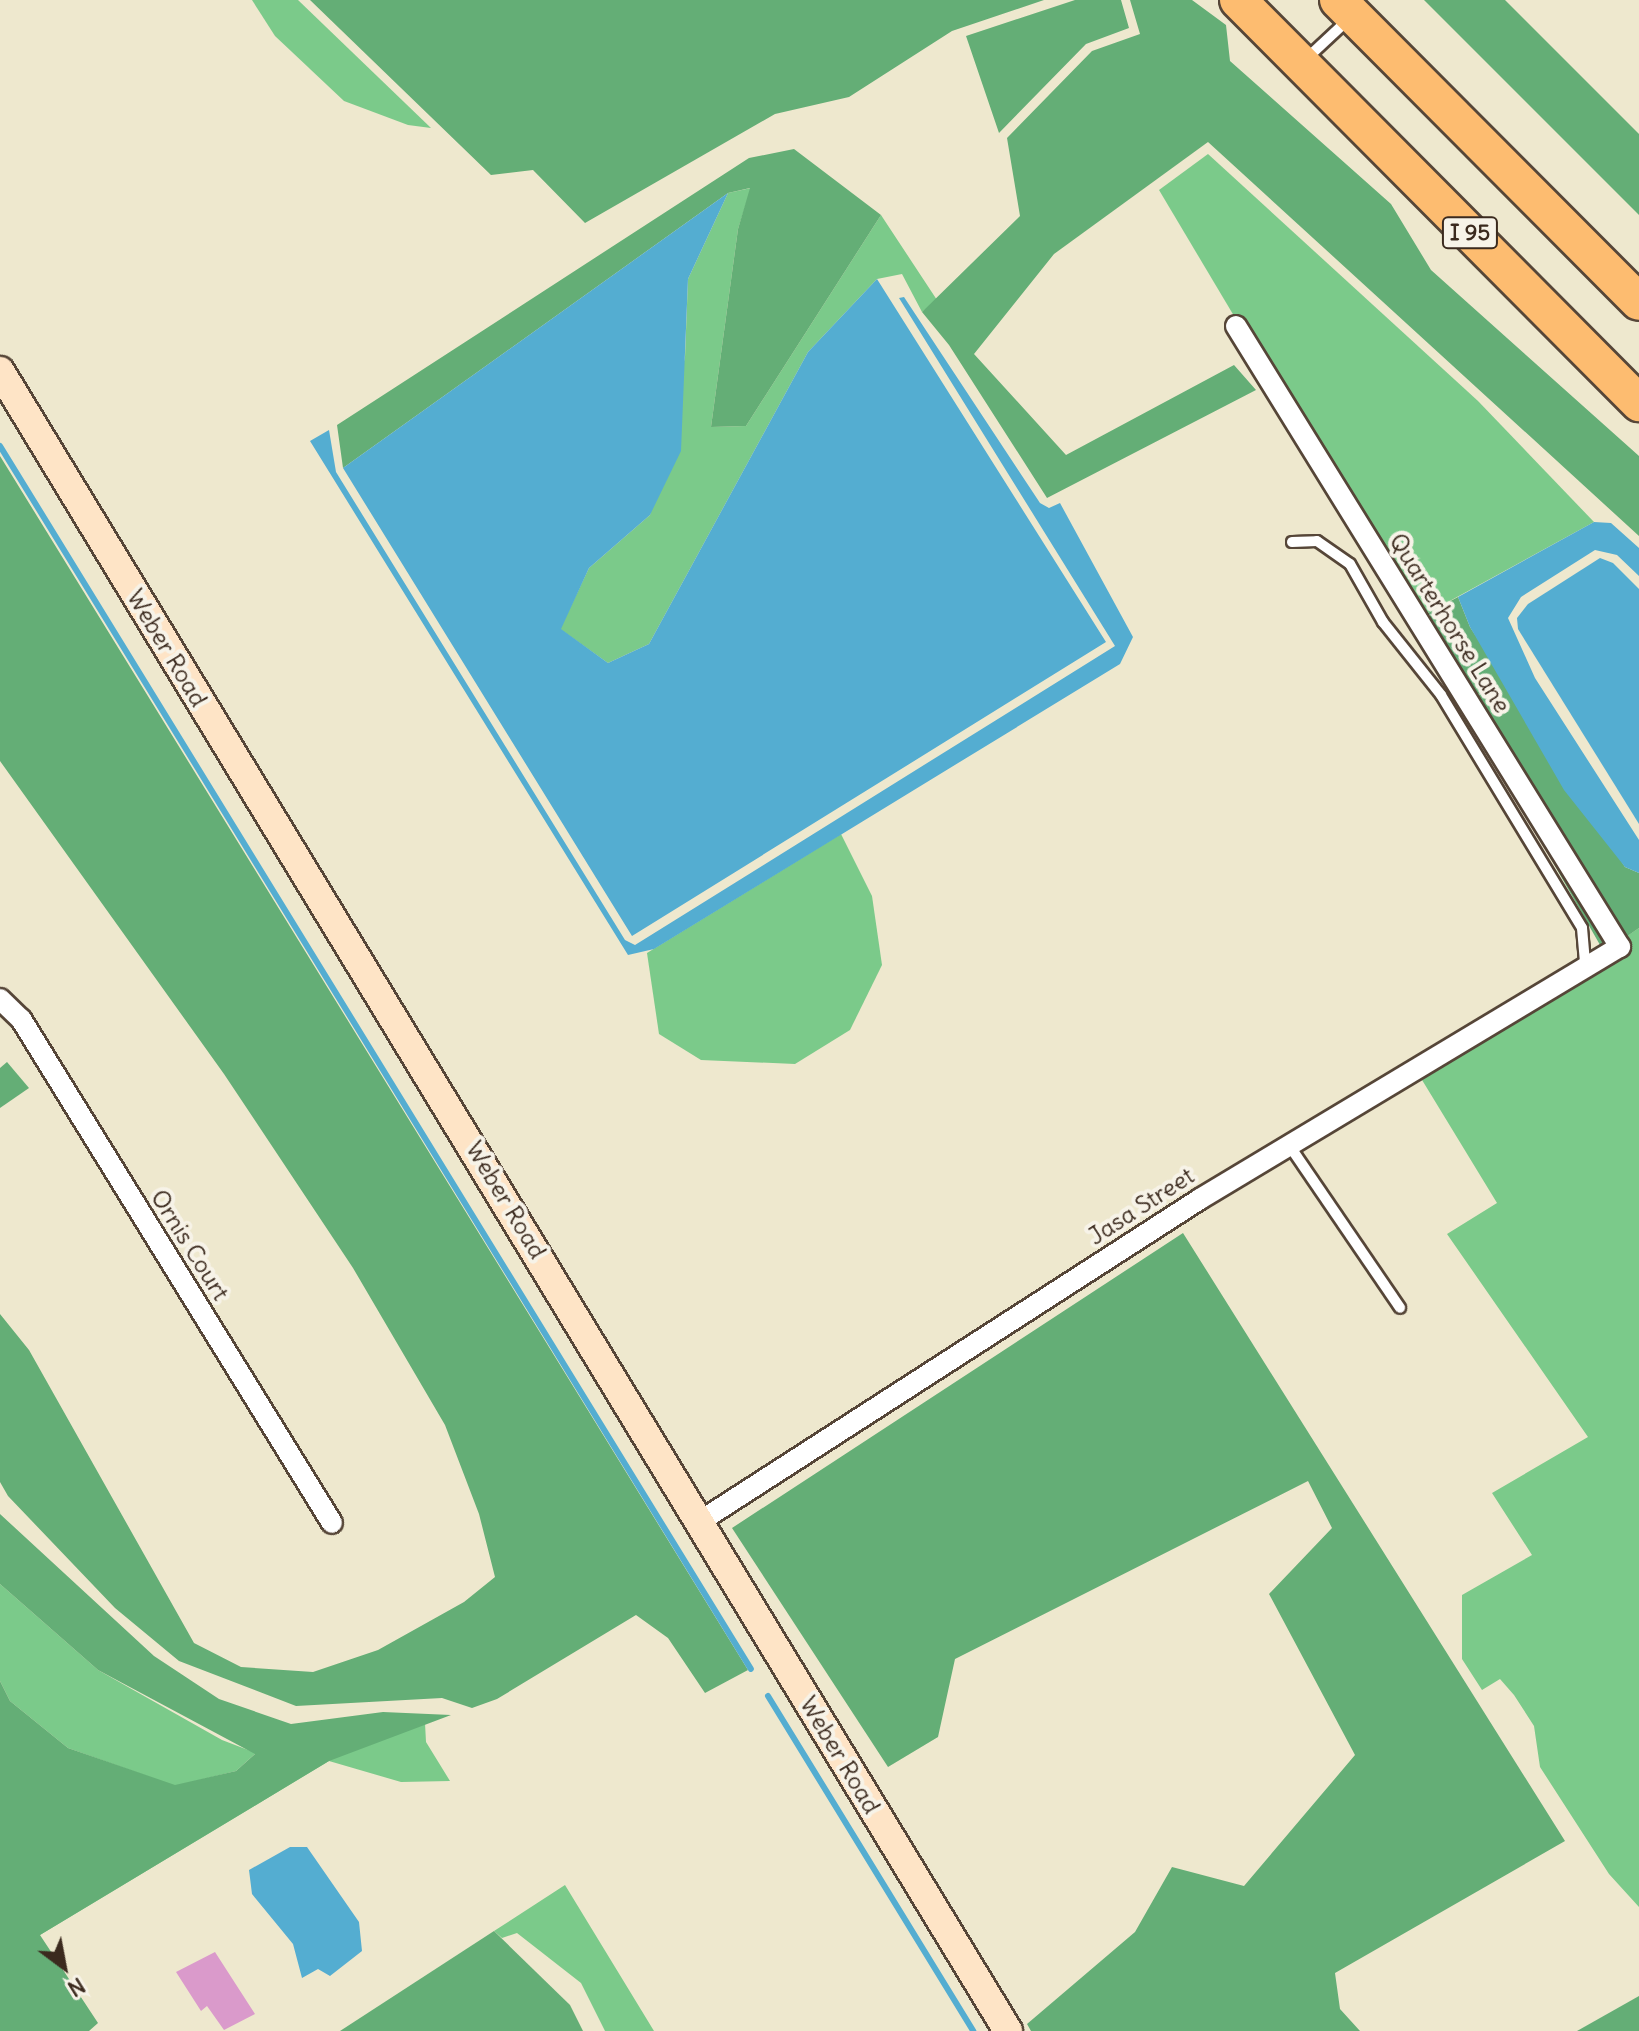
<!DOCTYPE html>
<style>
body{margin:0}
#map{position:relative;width:1639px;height:2031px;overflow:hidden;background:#eee8ce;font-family:Delius,sans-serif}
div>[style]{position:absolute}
.green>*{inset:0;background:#7bca8a}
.forest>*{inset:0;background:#64ae76}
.water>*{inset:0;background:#54add1}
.stream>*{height:6px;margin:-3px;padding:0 3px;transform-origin:3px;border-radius:3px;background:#54add1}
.building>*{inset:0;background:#da9acb}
.roads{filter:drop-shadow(2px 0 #564638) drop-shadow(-2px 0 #564638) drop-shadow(0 2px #564638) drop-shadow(0 -2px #564638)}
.lane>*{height:10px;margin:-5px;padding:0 5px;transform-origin:5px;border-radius:5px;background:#fff}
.street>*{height:20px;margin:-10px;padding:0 10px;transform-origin:10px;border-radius:10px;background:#fff}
.secondary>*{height:28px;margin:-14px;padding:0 14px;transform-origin:14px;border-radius:14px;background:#fee4c6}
.highway>*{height:36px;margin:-18px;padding:0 18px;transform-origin:18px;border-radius:18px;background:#fdbc70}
span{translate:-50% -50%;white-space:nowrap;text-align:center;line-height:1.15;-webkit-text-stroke:8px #f7f3e8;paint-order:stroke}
.shield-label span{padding:2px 6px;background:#f7f3e8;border:2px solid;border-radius:6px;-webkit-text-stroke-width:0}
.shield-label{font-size:22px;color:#3b2a1e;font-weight:700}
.street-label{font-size:24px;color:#3b2a1e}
.north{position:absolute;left:24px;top:1927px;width:80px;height:80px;-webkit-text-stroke:6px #f7f3e8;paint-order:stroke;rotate:148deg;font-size:22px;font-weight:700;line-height:32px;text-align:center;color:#3b2a1e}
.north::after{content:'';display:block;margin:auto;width:28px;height:36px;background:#3b2a1e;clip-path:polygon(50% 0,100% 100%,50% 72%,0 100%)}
</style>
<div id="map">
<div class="green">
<div style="clip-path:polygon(252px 0,298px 0,431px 128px,408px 125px,344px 101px,275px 36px)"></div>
<div style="clip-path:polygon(1208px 154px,1478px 401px,1594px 522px,1415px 620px,1159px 190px)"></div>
<div style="clip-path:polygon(751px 188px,738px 229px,711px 427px,746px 426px,881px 215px,937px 300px,922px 312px,902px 274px,877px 279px,808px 352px,649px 644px,608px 663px,560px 629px,589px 568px,650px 515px,685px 357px,688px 279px,728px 193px)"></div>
<div style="clip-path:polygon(841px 834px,872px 896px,882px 965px,850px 1030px,795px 1064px,701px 1060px,659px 1034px,647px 953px)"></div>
<div style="clip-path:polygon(1639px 928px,1639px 1907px,1609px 1874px,1540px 1767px,1534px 1726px,1514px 1695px,1500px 1679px,1482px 1690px,1462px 1659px,1462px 1595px,1532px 1555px,1492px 1493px,1588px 1437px,1447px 1234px,1497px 1203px,1419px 1075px)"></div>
<div style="clip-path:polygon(0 1584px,98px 1670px,222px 1740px,256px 1753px,236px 1771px,175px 1786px,68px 1748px,10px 1701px,0 1681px)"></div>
<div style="clip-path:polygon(425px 1723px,426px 1742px,450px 1781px,401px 1782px,329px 1761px,0 1959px,272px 1775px)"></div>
<div style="clip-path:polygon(565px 1885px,654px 2031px,605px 2031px,581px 1983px,517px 1933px,502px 1938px,494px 1931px)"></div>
</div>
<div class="forest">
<div style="clip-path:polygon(310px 0,1044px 0,952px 31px,849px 97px,775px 114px,585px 223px,533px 170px,491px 175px)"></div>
<div style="clip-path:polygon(1075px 0,1121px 0,1129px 28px,1086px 44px,999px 133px,966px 36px)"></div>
<div style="clip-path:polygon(1130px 0,1192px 0,1226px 25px,1230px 61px,1391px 204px,1431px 270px,1639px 456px,1639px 536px,1208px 142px,1054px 254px,974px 354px,1066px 455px,1234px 365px,1256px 390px,1047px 498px,949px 345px,922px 312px,1020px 216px,1007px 138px,1092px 51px,1140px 34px)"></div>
<div style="clip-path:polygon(1424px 0,1505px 0,1639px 134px,1639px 215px)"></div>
<div style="clip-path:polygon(794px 149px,881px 215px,746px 426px,711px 427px,738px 229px,750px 188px,728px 193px,343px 468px,337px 425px,749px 158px)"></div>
<div style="clip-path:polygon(0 456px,748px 1670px,705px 1693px,668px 1638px,636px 1615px,497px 1699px,472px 1708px,442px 1698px,296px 1706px,179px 1661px,115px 1608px,8px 1496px,0 1482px,0 1314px,29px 1350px,194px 1643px,241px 1667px,313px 1672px,378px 1650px,464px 1602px,495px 1577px,479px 1514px,445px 1425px,353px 1268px,224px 1074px,0 761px)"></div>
<div style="clip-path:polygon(1458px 597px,1470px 627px,1625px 867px,1639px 873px,1639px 928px,1604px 952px,1415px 620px)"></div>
<div style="clip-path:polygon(7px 1062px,29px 1088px,0 1108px,0 1068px)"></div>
<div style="clip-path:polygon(1183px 1233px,1565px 1841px,1335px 1973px,1340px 2009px,1360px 2031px,1031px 2031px,1027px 2024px,1135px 1932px,1172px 1867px,1244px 1886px,1355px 1755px,1269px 1594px,1332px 1528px,1308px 1481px,955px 1659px,938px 1737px,888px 1767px,732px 1528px)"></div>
<div style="clip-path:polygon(0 1514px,154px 1656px,219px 1699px,291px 1724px,383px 1712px,451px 1715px,329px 1761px,40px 1935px,98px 2023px,89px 2031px,0 2031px,0 1681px,10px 1701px,68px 1748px,175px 1785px,236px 1771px,255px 1754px,98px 1670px,0 1584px)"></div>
<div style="clip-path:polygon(494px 1931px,570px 2005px,583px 2031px,340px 2031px)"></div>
<div style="clip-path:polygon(1639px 1996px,1639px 2031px,1577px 2031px)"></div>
</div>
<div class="water">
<div style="clip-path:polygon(728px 193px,688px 279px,681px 451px,650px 515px,589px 568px,561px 629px,608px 663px,649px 644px,808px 352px,877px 279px,1106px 642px,632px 936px,343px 468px)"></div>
<div style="clip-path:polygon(904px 297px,1040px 503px,1049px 508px,1060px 503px,1133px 637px,1120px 664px,654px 949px,628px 955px,310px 441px,329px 430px,336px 472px,625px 940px,635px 945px,1115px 646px,899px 298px)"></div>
<div style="clip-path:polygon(1594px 522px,1611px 523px,1639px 548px,1639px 576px,1617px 555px,1595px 550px,1521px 597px,1508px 618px,1535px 678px,1639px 840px,1639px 873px,1625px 867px,1564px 790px,1470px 627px,1458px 597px)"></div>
<div style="clip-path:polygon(1600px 558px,1613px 563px,1639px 589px,1639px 824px,1518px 629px,1517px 618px,1528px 604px)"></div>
<div style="clip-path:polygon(290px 1847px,307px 1847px,359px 1922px,362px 1951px,330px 1976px,318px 1969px,302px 1978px,293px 1944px,252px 1894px,249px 1870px)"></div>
</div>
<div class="stream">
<div style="left:0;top:446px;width:1435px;rotate:58.45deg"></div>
<div style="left:768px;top:1696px;width:393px;rotate:58.5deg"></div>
</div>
<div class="building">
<div style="clip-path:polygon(215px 1952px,255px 2014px,224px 2030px,207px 2006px,201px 2011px,176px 1972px)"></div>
</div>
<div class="roads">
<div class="lane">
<div style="left:1305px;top:60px;width:60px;rotate:-43deg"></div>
<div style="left:1292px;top:542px;width:25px;rotate:-2deg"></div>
<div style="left:1317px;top:541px;width:40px;rotate:34.9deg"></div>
<div style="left:1350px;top:564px;width:67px;rotate:60.4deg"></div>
<div style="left:1383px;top:622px;width:93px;rotate:51.5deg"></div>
<div style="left:1441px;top:695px;width:272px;rotate:58.8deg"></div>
<div style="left:1582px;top:928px;width:38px;rotate:85deg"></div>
<div style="left:1289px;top:1145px;width:197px;rotate:55.7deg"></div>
</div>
<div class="street">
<div style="left:0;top:999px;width:29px;rotate:44deg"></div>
<div style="left:21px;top:1019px;width:592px;rotate:58.32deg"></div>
<div style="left:699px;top:1522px;width:596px;rotate:-32.81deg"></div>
<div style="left:1200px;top:1199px;width:490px;rotate:-31deg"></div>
<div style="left:1620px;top:947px;width:730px;rotate:-121.73deg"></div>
</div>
<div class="secondary">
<div style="left:0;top:371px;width:1942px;rotate:58.73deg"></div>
</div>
<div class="highway">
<div style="left:1238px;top:0;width:569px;rotate:45.14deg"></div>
<div style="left:1338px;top:0;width:426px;rotate:45.1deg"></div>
</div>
</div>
<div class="shield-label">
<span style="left:1470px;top:233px">I 95</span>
</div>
<div class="street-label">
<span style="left:1450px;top:623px;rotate:58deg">Quarterhorse Lane</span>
<span style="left:167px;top:648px;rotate:59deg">Weber Road</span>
<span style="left:506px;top:1200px;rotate:59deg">Weber Road</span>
<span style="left:1141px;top:1206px;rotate:-33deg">Jasa Street</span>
<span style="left:190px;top:1245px;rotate:58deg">Ornis Court</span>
<span style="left:840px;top:1755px;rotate:59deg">Weber Road</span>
</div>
<div class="north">N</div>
</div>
